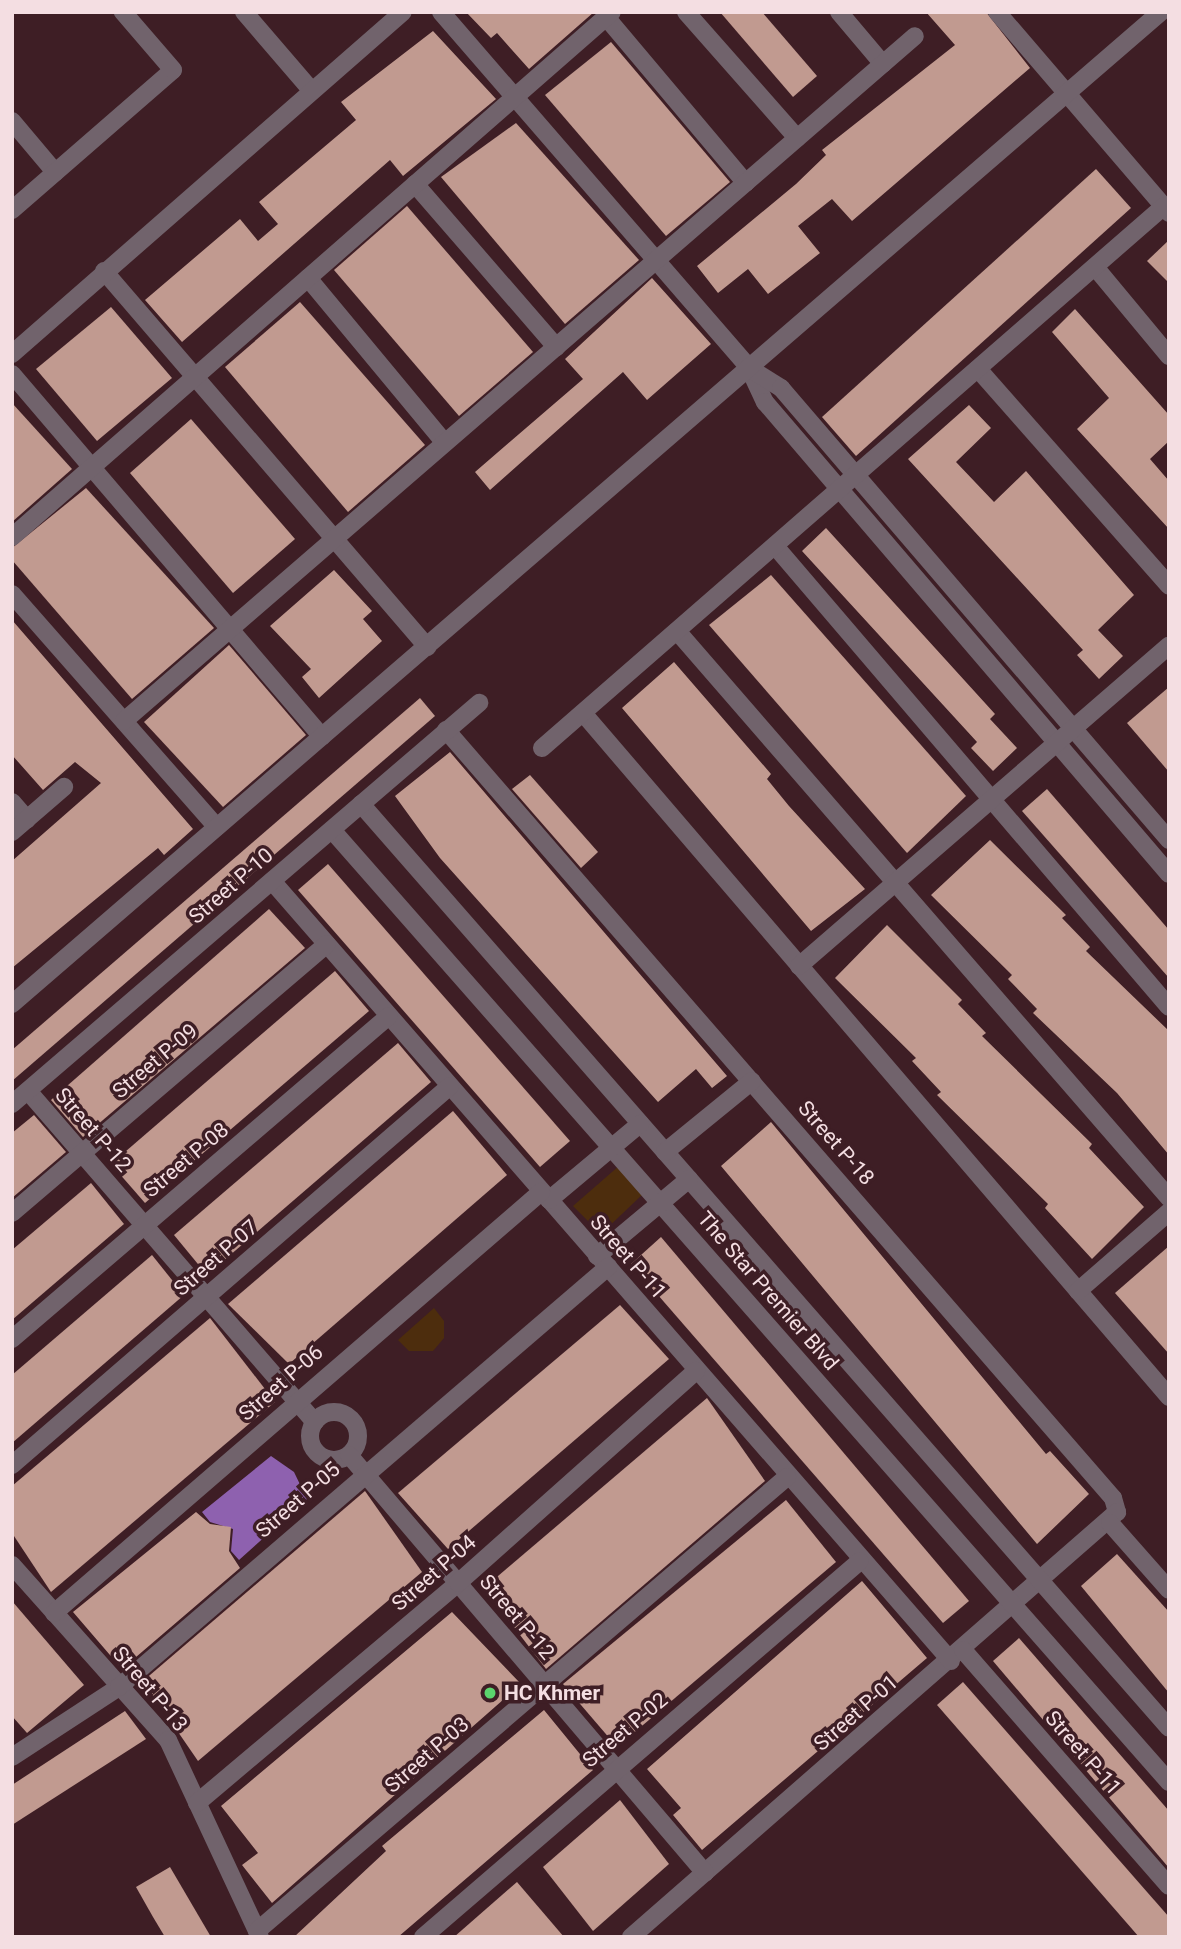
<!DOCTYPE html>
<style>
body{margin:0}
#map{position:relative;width:1181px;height:1949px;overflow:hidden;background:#3e1e25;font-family:Roboto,sans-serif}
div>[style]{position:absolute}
.green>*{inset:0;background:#4d2d0d}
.water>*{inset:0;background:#8e61af}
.building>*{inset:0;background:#c19a90}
.minor>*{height:18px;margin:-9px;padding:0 9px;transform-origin:9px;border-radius:9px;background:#71636c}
.minor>.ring{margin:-9px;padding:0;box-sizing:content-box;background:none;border:18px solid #71636c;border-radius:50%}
.dots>*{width:19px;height:19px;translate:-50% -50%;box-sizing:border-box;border:4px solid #3e1e25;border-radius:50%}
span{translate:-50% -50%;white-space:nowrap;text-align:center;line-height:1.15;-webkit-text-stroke:7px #3e1e25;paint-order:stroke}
.street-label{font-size:21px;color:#f4dee2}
.poi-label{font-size:21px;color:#f4dee2;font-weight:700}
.left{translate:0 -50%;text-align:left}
.frame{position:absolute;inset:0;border:14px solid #f4dee2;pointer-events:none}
</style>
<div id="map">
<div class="green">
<div style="clip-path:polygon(620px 1165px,643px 1194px,601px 1234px,573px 1206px)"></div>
<div style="clip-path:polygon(434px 1308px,444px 1321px,444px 1338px,433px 1351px,409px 1351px,398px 1340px)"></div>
</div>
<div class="water">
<div style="clip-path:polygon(271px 1456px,294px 1472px,307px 1499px,239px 1560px,231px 1551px,233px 1529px,210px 1522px,202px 1512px)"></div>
</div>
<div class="building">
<div style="clip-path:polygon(466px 12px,594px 12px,529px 69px,497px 33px,491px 38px)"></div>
<div style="clip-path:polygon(720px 12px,762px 12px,817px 76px,793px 97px)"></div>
<div style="clip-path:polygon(926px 12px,986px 12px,1030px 68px,852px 221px,832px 199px,798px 226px,820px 253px,768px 294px,748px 269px,718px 293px,697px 266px,796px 184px,826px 155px,822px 150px,955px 45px)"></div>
<div style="clip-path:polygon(433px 31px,496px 99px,403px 176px,390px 160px,182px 342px,145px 300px,240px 219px,258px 241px,278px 224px,259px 202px,356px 120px,341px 102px)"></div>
<div style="clip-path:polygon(611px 42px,730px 182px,666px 236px,545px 95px)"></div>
<div style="clip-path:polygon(516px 123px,639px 260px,565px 324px,441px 177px)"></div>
<div style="clip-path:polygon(1096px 169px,1131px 208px,856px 456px,822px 417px)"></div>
<div style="clip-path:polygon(407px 206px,533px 352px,459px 416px,334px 270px)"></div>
<div style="clip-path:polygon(1169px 240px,1169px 283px,1147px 261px)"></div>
<div style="clip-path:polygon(652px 278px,711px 344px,647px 400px,623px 372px,490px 490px,475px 472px,583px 379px,565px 359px)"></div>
<div style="clip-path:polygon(300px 302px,425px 445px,348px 512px,225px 367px)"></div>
<div style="clip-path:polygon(111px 307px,172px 378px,97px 441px,36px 369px)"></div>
<div style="clip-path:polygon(1075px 309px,1169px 415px,1169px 441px,1150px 459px,1169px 481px,1169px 529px,1077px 429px,1109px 398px,1052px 332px)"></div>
<div style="clip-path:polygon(12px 403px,72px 469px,12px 522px)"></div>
<div style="clip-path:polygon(969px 405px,991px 428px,956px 462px,994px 502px,1026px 471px,1134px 595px,1098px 630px,1123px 656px,1099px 679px,1077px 655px,1083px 650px,908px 459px)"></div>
<div style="clip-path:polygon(191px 419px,295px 539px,233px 593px,130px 473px)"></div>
<div style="clip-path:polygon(86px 488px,214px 628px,132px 699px,12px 560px,12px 548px)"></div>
<div style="clip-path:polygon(826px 528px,995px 714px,990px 719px,1017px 748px,993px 771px,971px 748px,977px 742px,802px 551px)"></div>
<div style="clip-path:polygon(334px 570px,372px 611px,363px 619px,382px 641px,319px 698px,302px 677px,311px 669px,270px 626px)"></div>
<div style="clip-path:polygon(771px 575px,966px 796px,907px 853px,709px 625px)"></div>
<div style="clip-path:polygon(12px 620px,193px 829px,164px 855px,158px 848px,12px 968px,12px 861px,101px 783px,75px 762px,43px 790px,12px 755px)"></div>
<div style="clip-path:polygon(229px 645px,306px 735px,223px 807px,144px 722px)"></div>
<div style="clip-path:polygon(674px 662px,771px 774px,767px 779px,789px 806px,865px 889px,811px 931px,622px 708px)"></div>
<div style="clip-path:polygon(1169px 687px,1169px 772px,1127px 723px)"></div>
<div style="clip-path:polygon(420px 698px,435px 716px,12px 1081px,12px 1050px)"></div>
<div style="clip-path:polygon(450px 752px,727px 1076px,712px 1088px,696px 1069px,658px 1102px,440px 858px,395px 796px)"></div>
<div style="clip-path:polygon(530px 775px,598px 852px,581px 868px,512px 789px)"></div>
<div style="clip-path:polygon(1047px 789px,1169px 930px,1169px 978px,1022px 811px)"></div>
<div style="clip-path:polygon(990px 840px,1066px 915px,1062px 918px,1090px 947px,1086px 951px,1169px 1031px,1169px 1155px,1117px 1093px,1033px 1013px,1037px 1009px,1008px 979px,1012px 975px,931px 895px)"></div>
<div style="clip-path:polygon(328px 864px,570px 1141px,540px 1167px,298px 890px)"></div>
<div style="clip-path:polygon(269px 909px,305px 948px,83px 1137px,51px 1100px)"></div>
<div style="clip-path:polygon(887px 925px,962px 1000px,958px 1004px,986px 1033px,982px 1036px,1092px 1144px,1089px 1148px,1144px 1207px,1092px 1259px,1045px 1208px,1048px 1204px,937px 1095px,941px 1092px,912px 1061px,916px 1058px,835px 978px)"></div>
<div style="clip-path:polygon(335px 971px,369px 1011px,145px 1203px,111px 1164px)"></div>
<div style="clip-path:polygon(398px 1043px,431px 1082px,207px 1275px,174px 1235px)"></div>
<div style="clip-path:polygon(453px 1111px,507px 1175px,289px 1364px,228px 1304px)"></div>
<div style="clip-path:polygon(34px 1115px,66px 1152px,12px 1198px,12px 1133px)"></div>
<div style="clip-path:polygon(771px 1122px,1046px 1454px,1050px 1451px,1089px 1494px,1037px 1544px,721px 1166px)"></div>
<div style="clip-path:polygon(91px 1183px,124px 1224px,12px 1320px,12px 1250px)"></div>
<div style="clip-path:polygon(661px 1237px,969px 1601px,943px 1623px,631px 1264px)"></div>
<div style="clip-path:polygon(1169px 1246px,1169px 1354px,1115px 1293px)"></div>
<div style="clip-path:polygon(152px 1255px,184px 1295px,12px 1443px,12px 1375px)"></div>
<div style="clip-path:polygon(620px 1305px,669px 1359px,448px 1549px,398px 1493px)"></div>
<div style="clip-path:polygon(210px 1318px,275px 1402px,51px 1592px,12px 1533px,12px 1486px)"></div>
<div style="clip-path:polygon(707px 1398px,765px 1481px,546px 1669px,484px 1588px)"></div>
<div style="clip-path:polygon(365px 1491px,422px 1572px,198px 1761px,143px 1681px)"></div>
<div style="clip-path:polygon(786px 1500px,836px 1562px,617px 1747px,563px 1684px)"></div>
<div style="clip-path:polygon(196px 1512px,210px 1524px,231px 1527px,229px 1551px,240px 1568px,122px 1669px,73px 1612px)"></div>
<div style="clip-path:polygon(1117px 1554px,1169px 1612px,1169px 1693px,1081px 1586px)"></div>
<div style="clip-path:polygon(862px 1581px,927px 1658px,702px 1850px,673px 1815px,681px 1808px,647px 1769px)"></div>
<div style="clip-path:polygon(12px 1601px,84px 1685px,27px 1733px,12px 1716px)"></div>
<div style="clip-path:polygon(452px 1612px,521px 1684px,272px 1903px,242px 1865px,258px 1853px,221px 1806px)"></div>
<div style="clip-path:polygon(1019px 1638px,1169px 1811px,1169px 1868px,993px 1661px)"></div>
<div style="clip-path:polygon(963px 1682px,1169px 1917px,1169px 1937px,1139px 1937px,937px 1705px)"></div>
<div style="clip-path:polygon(544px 1710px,593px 1770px,398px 1937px,294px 1937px,386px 1851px,382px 1846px)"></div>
<div style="clip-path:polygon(125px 1711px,146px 1739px,12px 1825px,12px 1785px)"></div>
<div style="clip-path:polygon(620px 1800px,669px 1864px,593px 1931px,543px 1867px)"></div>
<div style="clip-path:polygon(170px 1867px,211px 1937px,165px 1937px,153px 1917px,136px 1887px)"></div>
<div style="clip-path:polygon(517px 1882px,564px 1937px,454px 1937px)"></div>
</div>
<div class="minor">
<div style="left:244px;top:12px;width:104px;rotate:49.3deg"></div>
<div style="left:441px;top:12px;width:471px;rotate:49.1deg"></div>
<div style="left:749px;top:368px;width:38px;rotate:65deg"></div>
<div style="left:765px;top:402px;width:621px;rotate:49.44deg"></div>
<div style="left:686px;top:12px;width:168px;rotate:48.6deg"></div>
<div style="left:839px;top:12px;width:68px;rotate:49.8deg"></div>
<div style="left:997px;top:12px;width:265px;rotate:49.4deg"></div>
<div style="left:606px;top:17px;width:217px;rotate:49.9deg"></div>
<div style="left:12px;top:121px;width:67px;rotate:49.9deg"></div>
<div style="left:415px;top:184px;width:216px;rotate:49.1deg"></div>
<div style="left:12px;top:210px;width:213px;rotate:-41deg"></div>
<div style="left:173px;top:70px;width:77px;rotate:-130.8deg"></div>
<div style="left:1095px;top:267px;width:116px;rotate:50.3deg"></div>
<div style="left:104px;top:271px;width:496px;rotate:49.3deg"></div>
<div style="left:308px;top:278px;width:214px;rotate:50.3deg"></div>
<div style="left:12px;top:354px;width:519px;rotate:-41.18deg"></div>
<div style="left:749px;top:368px;width:38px;rotate:32deg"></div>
<div style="left:781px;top:388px;width:596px;rotate:49.36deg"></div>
<div style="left:978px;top:369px;width:289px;rotate:48.6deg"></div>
<div style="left:12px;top:374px;width:477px;rotate:49.5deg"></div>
<div style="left:12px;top:537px;width:797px;rotate:-41.19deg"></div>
<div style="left:775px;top:546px;width:606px;rotate:49.48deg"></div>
<div style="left:12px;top:594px;width:310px;rotate:48.7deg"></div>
<div style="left:677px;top:631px;width:751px;rotate:49.05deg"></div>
<div style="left:583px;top:713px;width:901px;rotate:49.41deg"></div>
<div style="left:124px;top:721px;width:1046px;rotate:-40.89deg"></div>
<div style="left:446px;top:730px;width:1017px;rotate:49.03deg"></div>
<div style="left:1113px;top:1498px;width:15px;rotate:74deg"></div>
<div style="left:1117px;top:1512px;width:646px;rotate:138.83deg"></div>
<div style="left:542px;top:748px;width:824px;rotate:-41.06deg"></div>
<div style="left:12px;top:802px;width:23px;rotate:49deg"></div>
<div style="left:361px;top:804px;width:1227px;rotate:48.83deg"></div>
<div style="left:332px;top:830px;width:1268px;rotate:48.68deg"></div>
<div style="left:12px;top:832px;width:69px;rotate:-40.9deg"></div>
<div style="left:272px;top:881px;width:1034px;rotate:48.96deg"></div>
<div style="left:799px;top:966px;width:489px;rotate:-40.9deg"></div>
<div style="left:12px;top:1004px;width:1518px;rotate:-40.81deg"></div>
<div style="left:28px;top:1091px;width:438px;rotate:49.1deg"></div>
<div style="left:12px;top:1104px;width:616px;rotate:-40.65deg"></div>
<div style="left:665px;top:1152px;width:112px;rotate:-39.2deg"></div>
<div style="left:549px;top:1200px;width:119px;rotate:-39.9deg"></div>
<div style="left:12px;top:1213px;width:414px;rotate:-40.5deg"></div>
<div style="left:597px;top:1256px;width:120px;rotate:-39.9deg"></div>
<div style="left:1078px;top:1291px;width:121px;rotate:-41deg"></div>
<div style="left:12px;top:1339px;width:496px;rotate:-40.6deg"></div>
<div class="ring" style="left:310px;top:1412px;width:30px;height:30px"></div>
<div style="left:349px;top:1455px;width:549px;rotate:49.58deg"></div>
<div style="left:12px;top:1465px;width:579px;rotate:-40.87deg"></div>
<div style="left:1110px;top:1523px;width:89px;rotate:48.6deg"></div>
<div style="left:12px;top:1565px;width:234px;rotate:48.3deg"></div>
<div style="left:168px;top:1740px;width:217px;rotate:65deg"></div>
<div style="left:54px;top:1613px;width:644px;rotate:-40.84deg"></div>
<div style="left:963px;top:1650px;width:313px;rotate:48.9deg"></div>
<div style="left:12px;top:1757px;width:128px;rotate:-33.2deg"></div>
<div style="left:119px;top:1687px;width:645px;rotate:-40.66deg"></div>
<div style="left:197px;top:1803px;width:341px;rotate:-40.1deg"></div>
<div style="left:458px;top:1583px;width:319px;rotate:-41.7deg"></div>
<div style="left:257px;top:1931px;width:698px;rotate:-40.58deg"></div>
<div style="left:423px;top:1937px;width:576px;rotate:-40.71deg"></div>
</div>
<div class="dots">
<div style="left:490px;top:1693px;background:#5bd56d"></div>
</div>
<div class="street-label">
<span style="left:231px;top:886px;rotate:-41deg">Street P-10</span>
<span style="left:155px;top:1061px;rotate:-40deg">Street P-09</span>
<span style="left:93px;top:1130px;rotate:49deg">Street P-12</span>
<span style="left:836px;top:1143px;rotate:49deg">Street P-18</span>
<span style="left:186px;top:1160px;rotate:-40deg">Street P-08</span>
<span style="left:628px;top:1257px;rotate:49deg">Street P-11</span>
<span style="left:216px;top:1258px;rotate:-41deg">Street P-07</span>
<span style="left:768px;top:1291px;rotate:49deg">The Star Premier Blvd</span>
<span style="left:281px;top:1383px;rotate:-41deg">Street P-06</span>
<span style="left:298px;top:1500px;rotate:-41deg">Street P-05</span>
<span style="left:434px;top:1573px;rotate:-41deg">Street P-04</span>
<span style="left:517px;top:1617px;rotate:50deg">Street P-12</span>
<span style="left:150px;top:1689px;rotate:50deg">Street P-13</span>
<span style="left:856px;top:1713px;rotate:-41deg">Street P-01</span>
<span style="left:625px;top:1730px;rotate:-40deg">Street P-02</span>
<span style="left:1083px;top:1753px;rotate:49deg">Street P-11</span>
<span style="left:427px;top:1755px;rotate:-41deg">Street P-03</span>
</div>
<div class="poi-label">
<span class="left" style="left:504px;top:1693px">HC Khmer</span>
</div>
<div class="frame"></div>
</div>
